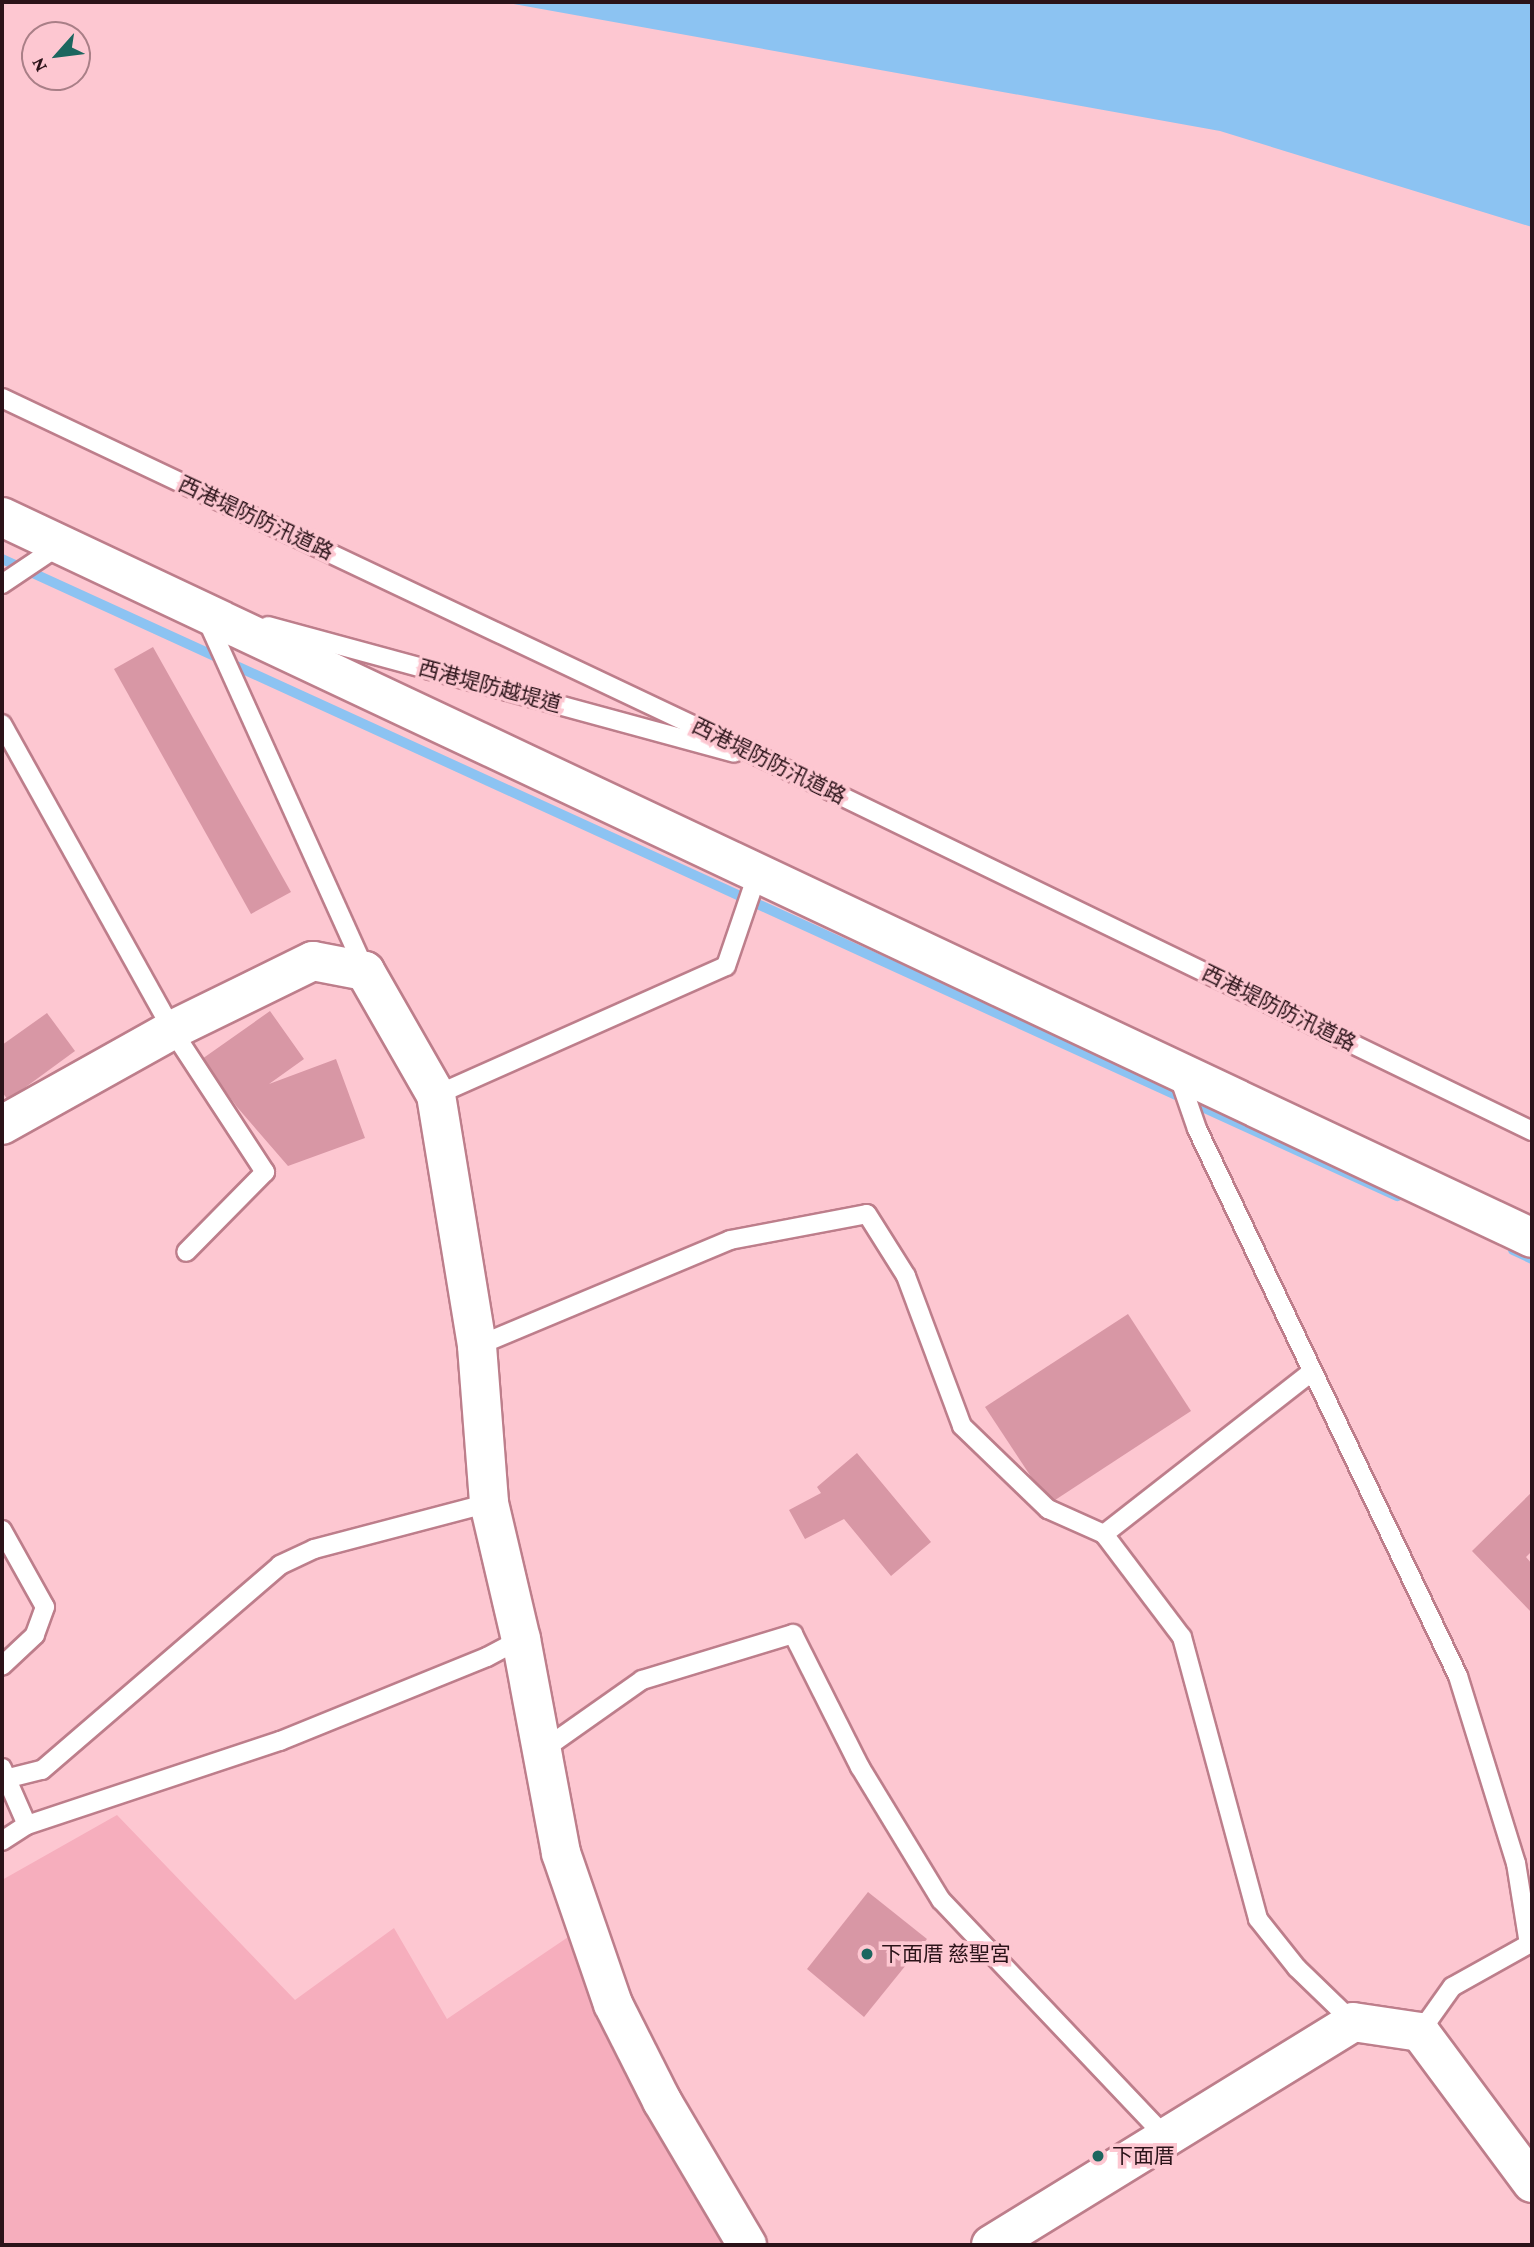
<!DOCTYPE html>
<meta charset="utf-8">
<style>
body{margin:0}
#map{position:relative;width:1534px;height:2247px;overflow:hidden;background:#fdc7d1;font-family:"Crimson Pro","Noto Sans TC",serif}
div>[style]{position:absolute}
.green>*{inset:0;background:#f6aebd}
.water>*{inset:0;background:#8cc3f2}
.stream>*{height:10px;margin:-5px;padding:0 5px;transform-origin:5px;border-radius:5px;background:#8cc3f2}
.building>*{inset:0;background:#d897a5}
.roads{filter:drop-shadow(2px 0 #bd7e8b) drop-shadow(-2px 0 #bd7e8b) drop-shadow(0 2px #bd7e8b) drop-shadow(0 -2px #bd7e8b)}
.lane>*{height:18px;margin:-9px;padding:0 9px;transform-origin:9px;border-radius:9px;background:#fff}
.secondary>*{height:38px;margin:-19px;padding:0 19px;transform-origin:19px;border-radius:19px;background:#fff}
.dots>*{width:19px;height:19px;translate:-50% -50%;box-sizing:border-box;border:4px solid #fdc7d1;border-radius:50%}
span{translate:-50% -50%;white-space:nowrap;text-align:center;line-height:1.15;-webkit-text-stroke:7px #fdc7d1;paint-order:stroke}
.street-label{font-size:21px;color:#2b1319}
.poi-label{font-size:21px;color:#2b1319}
.left{translate:0 -50%;text-align:left}
.frame{position:absolute;inset:0;border:4px solid #2b1319;pointer-events:none}
.north{position:absolute;left:21px;top:21px;width:70px;height:70px;box-sizing:border-box;background:#fdc7d1;border:2px solid #a97f87;border-radius:50%;rotate:242deg;font-size:19px;font-weight:700;line-height:28px;text-align:center;color:#2b1319}
.north::after{content:'';display:block;margin:auto;width:24px;height:32px;background:#1c665f;clip-path:polygon(50% 0,100% 100%,50% 72%,0 100%)}
</style>
<div id="map">
<div class="green">
<div style="clip-path:polygon(117px 1815px,295px 2000px,394px 1928px,447px 2019px,580px 1929px,729px 2245px,2px 2245px,2px 1880px)"></div>
</div>
<div class="water">
<div style="clip-path:polygon(502px 2px,1532px 2px,1532px 227px,1220px 131px)"></div>
</div>
<div class="stream">
<div style="left:2px;top:559px;width:1534px;rotate:24.54deg"></div>
<div style="left:1513px;top:1250px;width:21px;rotate:25deg"></div>
</div>
<div class="building">
<div style="clip-path:polygon(153px 647px,291px 892px,251px 914px,114px 669px)"></div>
<div style="clip-path:polygon(270px 1011px,304px 1059px,269px 1084px,336px 1059px,365px 1138px,288px 1166px,237px 1107px,202px 1059px)"></div>
<div style="clip-path:polygon(47px 1013px,75px 1051px,8px 1100px,2px 1092px,2px 1045px)"></div>
<div style="clip-path:polygon(1128px 1314px,1191px 1411px,1049px 1504px,985px 1407px)"></div>
<div style="clip-path:polygon(857px 1453px,931px 1542px,891px 1576px,844px 1519px,805px 1539px,789px 1510px,821px 1493px,817px 1487px)"></div>
<div style="clip-path:polygon(1532px 1492px,1532px 1551px,1526px 1557px,1532px 1564px,1532px 1613px,1472px 1551px)"></div>
<div style="clip-path:polygon(868px 1892px,927px 1939px,864px 2017px,807px 1969px)"></div>
</div>
<div class="roads">
<div class="lane">
<div style="left:2px;top:398px;width:860px;rotate:25.34deg"></div>
<div style="left:779px;top:766px;width:837px;rotate:25.86deg"></div>
<div style="left:2px;top:584px;width:70px;rotate:-33.9deg"></div>
<div style="left:207px;top:620px;width:384px;rotate:65.7deg"></div>
<div style="left:268px;top:626px;width:483px;rotate:15.2deg"></div>
<div style="left:2px;top:724px;width:350px;rotate:60.9deg"></div>
<div style="left:172px;top:1030px;width:170px;rotate:56.8deg"></div>
<div style="left:265px;top:1172px;width:112px;rotate:134.6deg"></div>
<div style="left:1178px;top:1074px;width:58px;rotate:70.9deg"></div>
<div style="left:1197px;top:1129px;width:606px;rotate:64.49deg"></div>
<div style="left:1458px;top:1676px;width:196px;rotate:72.8deg"></div>
<div style="left:1516px;top:1863px;width:82px;rotate:80.9deg"></div>
<div style="left:1529px;top:1944px;width:88px;rotate:150.8deg"></div>
<div style="left:1452px;top:1987px;width:55px;rotate:125.4deg"></div>
<div style="left:436px;top:1095px;width:317px;rotate:-24deg"></div>
<div style="left:726px;top:966px;width:96px;rotate:-71.2deg"></div>
<div style="left:477px;top:1346px;width:274px;rotate:-22.7deg"></div>
<div style="left:730px;top:1240px;width:139px;rotate:-10.7deg"></div>
<div style="left:867px;top:1214px;width:73px;rotate:57.8deg"></div>
<div style="left:906px;top:1276px;width:160px;rotate:69.5deg"></div>
<div style="left:962px;top:1426px;width:120px;rotate:44deg"></div>
<div style="left:1048px;top:1509px;width:61px;rotate:24.1deg"></div>
<div style="left:1104px;top:1534px;width:129px;rotate:52.9deg"></div>
<div style="left:1182px;top:1637px;width:292px;rotate:74.9deg"></div>
<div style="left:1258px;top:1919px;width:63px;rotate:51.5deg"></div>
<div style="left:1297px;top:1968px;width:78px;rotate:44deg"></div>
<div style="left:2px;top:1530px;width:88px;rotate:60.8deg"></div>
<div style="left:45px;top:1607px;width:30px;rotate:110deg"></div>
<div style="left:35px;top:1635px;width:45px;rotate:136.8deg"></div>
<div style="left:1104px;top:1534px;width:263px;rotate:-38deg"></div>
<div style="left:540px;top:1752px;width:125px;rotate:-35.2deg"></div>
<div style="left:642px;top:1680px;width:158px;rotate:-16.9deg"></div>
<div style="left:793px;top:1634px;width:149px;rotate:63.3deg"></div>
<div style="left:860px;top:1767px;width:156px;rotate:58.7deg"></div>
<div style="left:941px;top:1900px;width:327px;rotate:46.5deg"></div>
<div style="left:2px;top:1768px;width:62px;rotate:66.3deg"></div>
<div style="left:5px;top:1779px;width:38px;rotate:-14deg"></div>
<div style="left:42px;top:1770px;width:314px;rotate:-40.7deg"></div>
<div style="left:280px;top:1565px;width:38px;rotate:-25deg"></div>
<div style="left:314px;top:1549px;width:181px;rotate:-14.7deg"></div>
<div style="left:2px;top:1841px;width:30px;rotate:-33deg"></div>
<div style="left:27px;top:1825px;width:267px;rotate:-18.4deg"></div>
<div style="left:280px;top:1741px;width:223px;rotate:-22.1deg"></div>
<div style="left:487px;top:1657px;width:38px;rotate:-28deg"></div>
</div>
<div class="secondary">
<div style="left:2px;top:517px;width:1691px;rotate:25.23deg"></div>
<div style="left:2px;top:1125px;width:195px;rotate:-29.2deg"></div>
<div style="left:172px;top:1030px;width:157px;rotate:-26.1deg"></div>
<div style="left:313px;top:961px;width:53px;rotate:10.9deg"></div>
<div style="left:365px;top:971px;width:143px;rotate:60.2deg"></div>
<div style="left:436px;top:1095px;width:254px;rotate:80.7deg"></div>
<div style="left:477px;top:1346px;width:157px;rotate:85.6deg"></div>
<div style="left:489px;top:1503px;width:140px;rotate:76.8deg"></div>
<div style="left:521px;top:1639px;width:218px;rotate:79.4deg"></div>
<div style="left:561px;top:1853px;width:160px;rotate:71deg"></div>
<div style="left:613px;top:2004px;width:109px;rotate:63.2deg"></div>
<div style="left:662px;top:2101px;width:167px;rotate:59.4deg"></div>
<div style="left:991px;top:2245px;width:425px;rotate:-31.6deg"></div>
<div style="left:1353px;top:2022px;width:68px;rotate:8.5deg"></div>
<div style="left:1420px;top:2032px;width:188px;rotate:53.4deg"></div>
</div>
</div>
<div class="dots">
<div style="left:867px;top:1954px;background:#1c665f"></div>
<div style="left:1098px;top:2156px;background:#1c665f"></div>
</div>
<div class="street-label">
<span style="left:256px;top:518px;rotate:25deg">西港堤防防汛道路</span>
<span style="left:490px;top:686px;rotate:15deg">西港堤防越堤道</span>
<span style="left:769px;top:761px;rotate:26deg">西港堤防防汛道路</span>
<span style="left:1279px;top:1008px;rotate:26deg">西港堤防防汛道路</span>
</div>
<div class="poi-label">
<span class="left" style="left:881px;top:1954px">下面厝 慈聖宮</span>
<span class="left" style="left:1112px;top:2156px">下面厝</span>
</div>
<div class="frame"></div>
<div class="north">N</div>
</div>
